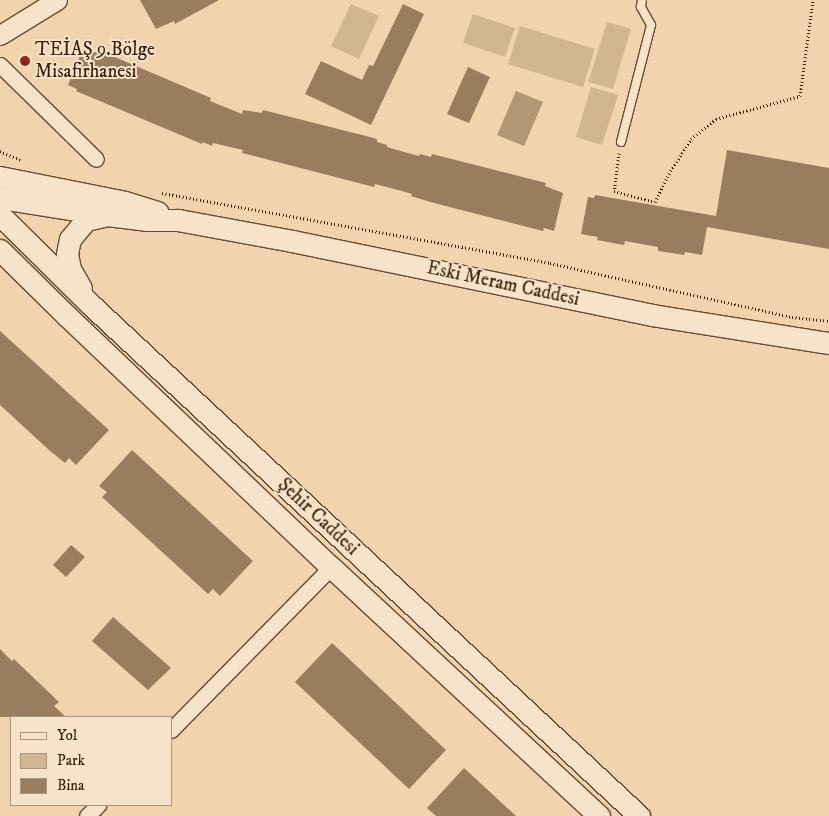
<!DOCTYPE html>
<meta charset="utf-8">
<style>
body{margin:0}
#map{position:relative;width:829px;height:816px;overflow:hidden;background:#f1d4ad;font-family:"IM FELL DW Pica",serif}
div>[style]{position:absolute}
.green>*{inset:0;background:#d2b591}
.water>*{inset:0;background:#b39676}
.building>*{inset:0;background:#997d5f}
.path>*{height:3px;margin-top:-1.5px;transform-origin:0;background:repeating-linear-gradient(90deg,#3a1e0a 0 1px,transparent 0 3.5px)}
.roads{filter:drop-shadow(1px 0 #684c33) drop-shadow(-1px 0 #684c33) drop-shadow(0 1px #684c33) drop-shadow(0 -1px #684c33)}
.service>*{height:8px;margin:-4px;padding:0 4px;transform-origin:4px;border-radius:4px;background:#f6e3ca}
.minor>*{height:15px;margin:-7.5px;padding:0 7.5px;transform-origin:7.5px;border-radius:7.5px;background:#f6e3ca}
.tertiary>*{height:19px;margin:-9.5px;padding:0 9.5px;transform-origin:9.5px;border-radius:9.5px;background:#f6e3ca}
.secondary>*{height:21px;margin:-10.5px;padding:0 10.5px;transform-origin:10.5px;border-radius:10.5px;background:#f6e3ca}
.dots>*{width:14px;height:14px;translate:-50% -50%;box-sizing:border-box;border:2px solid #f6e3ca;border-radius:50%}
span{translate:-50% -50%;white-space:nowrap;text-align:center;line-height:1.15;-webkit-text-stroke:4px #f6e3ca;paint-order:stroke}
.poi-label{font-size:19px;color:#3a1e0a}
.left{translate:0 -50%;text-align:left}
.street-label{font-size:19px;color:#3a1e0a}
.legend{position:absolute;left:10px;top:716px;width:162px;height:90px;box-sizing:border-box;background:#f6e3ca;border:1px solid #ab947d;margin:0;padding:6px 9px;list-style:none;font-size:15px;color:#3a1e0a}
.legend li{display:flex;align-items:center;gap:10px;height:25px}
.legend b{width:25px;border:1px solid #ab947d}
</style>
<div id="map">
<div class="green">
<div style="clip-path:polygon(351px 4px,379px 16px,359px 59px,331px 46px)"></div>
<div style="clip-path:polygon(473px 14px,515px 28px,505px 57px,463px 43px)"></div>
<div style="clip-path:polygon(607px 22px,631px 29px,613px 89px,588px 82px)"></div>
<div style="clip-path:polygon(520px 26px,595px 49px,583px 87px,508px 64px)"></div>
<div style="clip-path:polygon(591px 87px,618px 95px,602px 145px,576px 137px)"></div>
</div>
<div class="water">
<div style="clip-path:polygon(516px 91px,543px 102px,524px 146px,497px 135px)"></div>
</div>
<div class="building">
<div style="clip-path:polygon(140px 0,219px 0,175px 24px,174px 21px,156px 29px)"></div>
<div style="clip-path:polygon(403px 4px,424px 14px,371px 125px,305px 94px,321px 61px,362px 80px,369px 65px,373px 66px)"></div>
<div style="clip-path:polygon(83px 49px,102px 54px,103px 52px,211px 98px,210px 101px,242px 114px,243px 110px,262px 113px,263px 110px,366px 136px,377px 139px,377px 142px,387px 145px,387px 147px,404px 152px,419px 156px,420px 154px,431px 157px,432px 154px,546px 183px,545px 186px,563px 193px,554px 231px,544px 228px,543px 231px,434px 203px,411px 196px,412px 194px,402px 191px,375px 184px,374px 187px,242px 153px,243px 150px,213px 143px,212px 146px,203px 142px,202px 144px,76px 91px,77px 89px,68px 85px)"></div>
<div style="clip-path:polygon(468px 67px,490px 77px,469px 123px,447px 114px)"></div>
<div style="clip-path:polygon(727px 150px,829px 168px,829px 249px,707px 227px,702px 255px,685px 252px,684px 255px,658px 251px,658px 247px,625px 241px,624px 245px,597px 240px,598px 237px,581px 234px,588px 197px,594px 198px,595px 195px,716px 216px)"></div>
<div style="clip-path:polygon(0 331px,109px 430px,76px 465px,69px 458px,65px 463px,49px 450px,0 405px)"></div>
<div style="clip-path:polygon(132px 450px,253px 561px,220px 596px,213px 589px,208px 594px,102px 497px,107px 492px,99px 486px)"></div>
<div style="clip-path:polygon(71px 545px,85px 557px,66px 577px,53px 565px)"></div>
<div style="clip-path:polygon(113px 617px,171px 668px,148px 690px,92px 641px)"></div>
<div style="clip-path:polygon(332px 643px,446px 750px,409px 789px,295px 682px)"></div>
<div style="clip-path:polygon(0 649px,12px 661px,14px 659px,59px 702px,54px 706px,66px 717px,0 717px)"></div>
<div style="clip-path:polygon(464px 768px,516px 816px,436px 816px,427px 808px)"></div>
</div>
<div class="path">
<div style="left:0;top:151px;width:22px;rotate:24deg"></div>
<div style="left:619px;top:153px;width:38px;rotate:97deg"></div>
<div style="left:614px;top:191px;width:42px;rotate:15deg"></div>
<div style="left:655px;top:202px;width:28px;rotate:-64deg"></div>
<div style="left:667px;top:177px;width:45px;rotate:-57.7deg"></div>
<div style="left:691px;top:139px;width:32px;rotate:-39deg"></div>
<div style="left:716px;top:119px;width:87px;rotate:-15.3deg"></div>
<div style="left:800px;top:96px;width:97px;rotate:-82.3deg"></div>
<div style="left:162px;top:193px;width:394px;rotate:10.2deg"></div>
<div style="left:550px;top:263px;width:248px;rotate:12.6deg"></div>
<div style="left:792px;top:317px;width:37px;rotate:6deg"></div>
</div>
<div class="roads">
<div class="service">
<div style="left:621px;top:142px;width:121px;rotate:-75.6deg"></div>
<div style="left:651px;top:25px;width:21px;rotate:-119deg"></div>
<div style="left:641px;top:7px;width:7px;rotate:-82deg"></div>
</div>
<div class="minor">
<div style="left:0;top:65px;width:134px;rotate:44.4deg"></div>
<div style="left:171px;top:730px;width:228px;rotate:-45.5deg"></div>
<div style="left:87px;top:816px;width:16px;rotate:-45deg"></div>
</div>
<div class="tertiary">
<div style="left:0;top:35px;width:67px;rotate:-31.6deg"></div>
</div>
<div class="secondary">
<div style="left:0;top:177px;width:127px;rotate:11.3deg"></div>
<div style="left:125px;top:202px;width:34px;rotate:17deg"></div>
<div style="left:0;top:198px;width:108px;rotate:9deg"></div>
<div style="left:107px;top:215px;width:39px;rotate:7deg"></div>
<div style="left:146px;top:220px;width:32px"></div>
<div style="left:178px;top:220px;width:116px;rotate:10.4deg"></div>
<div style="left:292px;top:241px;width:368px;rotate:11.6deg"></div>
<div style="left:652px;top:315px;width:179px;rotate:9deg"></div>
<div style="left:0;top:215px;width:127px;rotate:44.7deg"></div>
<div style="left:90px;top:304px;width:751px;rotate:43deg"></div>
<div style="left:0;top:250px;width:94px;rotate:44.6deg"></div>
<div style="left:67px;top:316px;width:364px;rotate:43.6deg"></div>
<div style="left:331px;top:567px;width:366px;rotate:42.9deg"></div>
<div style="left:81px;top:288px;width:22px;rotate:-120deg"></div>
<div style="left:70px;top:269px;width:15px;rotate:-101deg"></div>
<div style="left:67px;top:254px;width:15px;rotate:-79deg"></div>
<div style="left:70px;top:239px;width:25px;rotate:-50deg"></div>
<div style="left:86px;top:220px;width:18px;rotate:-13deg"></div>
</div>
</div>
<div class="dots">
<div style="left:25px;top:61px;background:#8f2418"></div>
</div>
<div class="poi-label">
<span class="left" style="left:35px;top:61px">TEİAŞ 9.Bölge<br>Misafirhanesi</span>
</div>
<div class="street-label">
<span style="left:503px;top:284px;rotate:12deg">Eski Meram Caddesi</span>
<span style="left:318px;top:517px;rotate:43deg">Şehir Caddesi</span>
</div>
<ul class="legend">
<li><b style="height:6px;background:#f6e3ca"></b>Yol</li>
<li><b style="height:14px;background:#d2b591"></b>Park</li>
<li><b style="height:14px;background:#997d5f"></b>Bina</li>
</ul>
</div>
